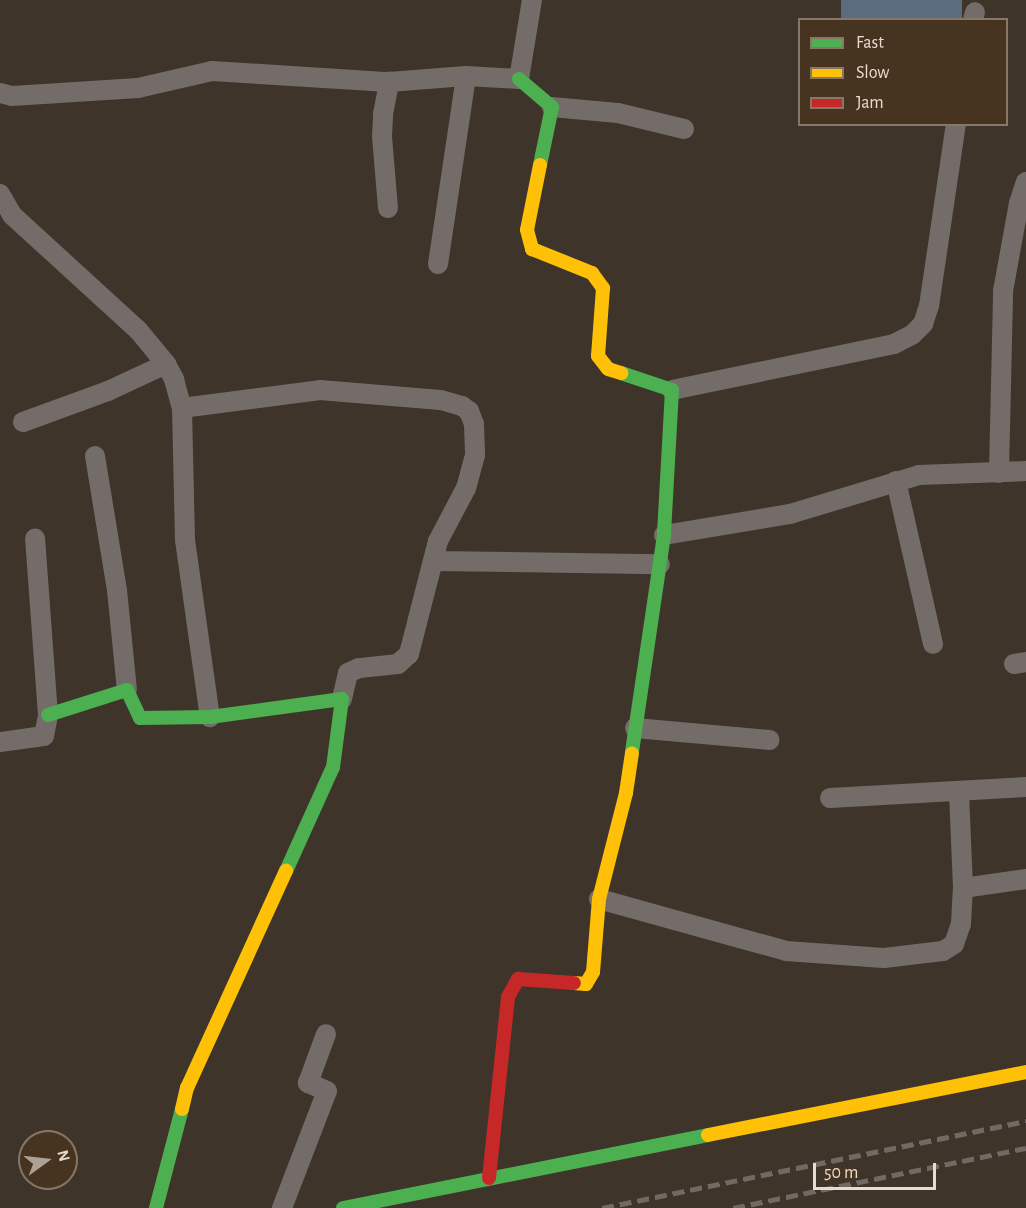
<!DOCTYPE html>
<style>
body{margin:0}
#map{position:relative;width:1026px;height:1208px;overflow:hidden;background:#3e3429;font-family:"Alegreya Sans",sans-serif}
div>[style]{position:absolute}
.water>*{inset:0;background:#5b6c7f}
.street>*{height:20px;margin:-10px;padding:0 10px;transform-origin:10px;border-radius:10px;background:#736c69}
.fast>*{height:14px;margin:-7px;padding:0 7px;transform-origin:7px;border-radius:7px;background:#4caf50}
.slow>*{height:14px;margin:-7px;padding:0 7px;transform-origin:7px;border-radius:7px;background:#ffc107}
.jam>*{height:14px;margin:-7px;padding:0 7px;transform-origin:7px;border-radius:7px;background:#c62828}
.rail>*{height:4.5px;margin-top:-2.25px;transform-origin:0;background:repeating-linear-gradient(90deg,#716a64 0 12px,transparent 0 18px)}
span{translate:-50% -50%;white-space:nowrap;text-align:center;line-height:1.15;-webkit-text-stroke:6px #463421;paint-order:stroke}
.legend{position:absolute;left:798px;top:18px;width:210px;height:108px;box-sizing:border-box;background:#463421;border:2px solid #877767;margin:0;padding:8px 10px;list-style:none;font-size:18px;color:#e8dcd0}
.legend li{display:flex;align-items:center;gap:12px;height:30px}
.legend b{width:30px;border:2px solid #877767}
.north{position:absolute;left:18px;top:1130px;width:60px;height:60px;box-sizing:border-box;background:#463421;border:2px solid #877767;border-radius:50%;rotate:75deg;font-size:16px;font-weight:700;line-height:24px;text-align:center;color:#e8dcd0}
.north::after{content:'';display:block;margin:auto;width:21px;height:27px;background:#aca196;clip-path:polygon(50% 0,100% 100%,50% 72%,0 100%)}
.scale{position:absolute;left:813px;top:1163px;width:123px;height:27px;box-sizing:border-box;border:3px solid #e8dcd0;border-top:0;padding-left:8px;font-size:18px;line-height:21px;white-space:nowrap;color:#e8dcd0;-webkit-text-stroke:4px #463421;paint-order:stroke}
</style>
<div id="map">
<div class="water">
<div style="clip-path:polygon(841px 0,962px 0,962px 19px,841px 19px)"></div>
</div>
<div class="street">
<div style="left:973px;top:20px;width:8px;rotate:-76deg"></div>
<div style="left:0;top:93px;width:12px;rotate:14deg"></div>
<div style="left:12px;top:96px;width:126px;rotate:-3.6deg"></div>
<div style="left:138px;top:88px;width:76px;rotate:-12.9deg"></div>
<div style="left:212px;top:71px;width:177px;rotate:3.6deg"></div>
<div style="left:389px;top:82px;width:77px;rotate:-4.5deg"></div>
<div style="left:466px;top:76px;width:53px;rotate:3.2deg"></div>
<div style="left:519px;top:79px;width:80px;rotate:-80.7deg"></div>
<div style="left:552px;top:107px;width:66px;rotate:5.2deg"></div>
<div style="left:618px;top:113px;width:68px;rotate:13.6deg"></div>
<div style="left:0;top:194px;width:24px;rotate:60deg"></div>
<div style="left:12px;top:215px;width:171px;rotate:42.4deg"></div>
<div style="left:138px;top:330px;width:44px;rotate:50.5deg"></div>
<div style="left:166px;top:364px;width:17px;rotate:62deg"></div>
<div style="left:174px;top:379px;width:30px;rotate:75deg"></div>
<div style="left:182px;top:408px;width:132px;rotate:88.7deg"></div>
<div style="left:185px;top:540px;width:179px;rotate:82deg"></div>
<div style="left:388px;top:208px;width:72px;rotate:-94.8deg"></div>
<div style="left:382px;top:136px;width:22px;rotate:-87deg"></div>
<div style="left:383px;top:114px;width:33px;rotate:-79deg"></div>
<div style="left:438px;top:264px;width:190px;rotate:-81.5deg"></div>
<div style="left:672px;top:390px;width:227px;rotate:-11.7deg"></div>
<div style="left:894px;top:344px;width:20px;rotate:-27deg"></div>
<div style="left:912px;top:335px;width:16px;rotate:-45deg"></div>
<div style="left:923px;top:324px;width:19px;rotate:-72deg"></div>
<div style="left:929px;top:306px;width:184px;rotate:-81.6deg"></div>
<div style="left:182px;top:408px;width:139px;rotate:-7.4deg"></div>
<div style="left:320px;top:390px;width:121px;rotate:4.7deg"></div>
<div style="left:441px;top:400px;width:22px;rotate:16deg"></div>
<div style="left:462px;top:406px;width:9px;rotate:36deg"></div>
<div style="left:469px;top:411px;width:14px;rotate:69deg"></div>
<div style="left:474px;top:424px;width:31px;rotate:88deg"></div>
<div style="left:475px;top:455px;width:34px;rotate:105deg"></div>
<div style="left:466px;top:488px;width:60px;rotate:117.8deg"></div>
<div style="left:438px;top:541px;width:117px;rotate:104.4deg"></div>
<div style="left:409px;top:654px;width:15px;rotate:138deg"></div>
<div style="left:398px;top:664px;width:39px;rotate:174deg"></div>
<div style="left:359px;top:668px;width:12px;rotate:156deg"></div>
<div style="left:348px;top:673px;width:27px;rotate:103deg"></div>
<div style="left:23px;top:422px;width:90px;rotate:-20deg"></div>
<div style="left:108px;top:391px;width:64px;rotate:-25deg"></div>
<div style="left:95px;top:456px;width:136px;rotate:80.7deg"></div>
<div style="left:117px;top:590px;width:100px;rotate:84.3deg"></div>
<div style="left:999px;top:473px;width:182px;rotate:-88.7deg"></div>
<div style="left:1003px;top:291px;width:89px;rotate:-79.7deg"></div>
<div style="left:1019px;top:203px;width:22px;rotate:-72deg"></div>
<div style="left:896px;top:481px;width:167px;rotate:77.2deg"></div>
<div style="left:664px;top:535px;width:128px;rotate:-9.5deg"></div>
<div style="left:790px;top:514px;width:135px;rotate:-16.8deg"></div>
<div style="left:919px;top:475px;width:107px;rotate:-2.1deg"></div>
<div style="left:433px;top:561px;width:227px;rotate:0.8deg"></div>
<div style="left:1014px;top:664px;width:12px;rotate:-9deg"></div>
<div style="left:635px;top:728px;width:135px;rotate:5.1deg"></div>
<div style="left:0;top:742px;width:44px;rotate:-7.8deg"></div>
<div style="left:44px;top:736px;width:21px;rotate:-79deg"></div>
<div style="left:48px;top:715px;width:177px;rotate:-94.2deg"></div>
<div style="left:830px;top:798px;width:196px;rotate:-3.2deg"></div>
<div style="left:963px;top:888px;width:64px;rotate:-8.1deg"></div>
<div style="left:599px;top:899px;width:194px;rotate:15.5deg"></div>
<div style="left:786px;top:951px;width:98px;rotate:4.1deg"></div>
<div style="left:884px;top:958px;width:59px;rotate:-6.8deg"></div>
<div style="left:943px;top:951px;width:13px;rotate:-32deg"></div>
<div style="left:954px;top:944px;width:21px;rotate:-71deg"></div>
<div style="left:961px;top:924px;width:36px;rotate:-87deg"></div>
<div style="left:963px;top:888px;width:97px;rotate:-92.4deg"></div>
<div style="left:282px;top:1208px;width:125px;rotate:-69deg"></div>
<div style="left:327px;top:1091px;width:21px;rotate:-157deg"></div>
<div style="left:308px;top:1083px;width:52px;rotate:-69.8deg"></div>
</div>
<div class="fast">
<div style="left:519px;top:79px;width:43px;rotate:40.3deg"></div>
<div style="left:552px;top:107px;width:59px;rotate:101.7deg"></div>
<div style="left:621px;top:373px;width:54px;rotate:18.4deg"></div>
<div style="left:672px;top:390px;width:145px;rotate:93.2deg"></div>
<div style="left:664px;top:535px;width:220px;rotate:98.4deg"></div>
<div style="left:48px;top:715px;width:83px;rotate:-17.6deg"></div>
<div style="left:127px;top:690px;width:31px;rotate:65deg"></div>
<div style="left:140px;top:718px;width:70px;rotate:-0.8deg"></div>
<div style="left:210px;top:717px;width:133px;rotate:-7.8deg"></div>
<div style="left:342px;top:699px;width:69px;rotate:97.5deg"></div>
<div style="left:333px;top:767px;width:114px;rotate:114.3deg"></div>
<div style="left:156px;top:1208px;width:102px;rotate:-75.3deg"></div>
<div style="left:343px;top:1208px;width:372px;rotate:-11.3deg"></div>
</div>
<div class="slow">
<div style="left:540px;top:165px;width:66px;rotate:101.3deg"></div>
<div style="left:527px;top:230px;width:20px;rotate:75deg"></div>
<div style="left:532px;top:249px;width:65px;rotate:21.8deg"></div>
<div style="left:592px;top:273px;width:19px;rotate:54deg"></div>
<div style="left:603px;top:288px;width:68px;rotate:94.2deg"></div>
<div style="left:598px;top:356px;width:16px;rotate:52deg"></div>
<div style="left:608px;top:369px;width:14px;rotate:17deg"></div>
<div style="left:574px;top:983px;width:12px;rotate:5deg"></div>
<div style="left:586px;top:984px;width:14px;rotate:-60deg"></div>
<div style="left:593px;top:972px;width:73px;rotate:-85.3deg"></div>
<div style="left:599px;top:899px;width:109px;rotate:-75.7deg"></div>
<div style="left:626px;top:793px;width:40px;rotate:-81.5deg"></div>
<div style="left:182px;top:1109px;width:22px;rotate:-77deg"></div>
<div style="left:187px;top:1088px;width:239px;rotate:-65.5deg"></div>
<div style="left:708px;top:1135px;width:324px;rotate:-11.2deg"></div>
</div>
<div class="jam">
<div style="left:489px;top:1178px;width:182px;rotate:-84deg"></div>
<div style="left:508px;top:997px;width:21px;rotate:-61deg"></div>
<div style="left:518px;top:979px;width:56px;rotate:4.1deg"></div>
</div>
<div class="rail">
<div style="left:602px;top:1208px;width:433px;rotate:-11.6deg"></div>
<div style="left:733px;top:1208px;width:299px;rotate:-11.6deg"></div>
</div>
<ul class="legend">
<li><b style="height:8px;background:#4caf50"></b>Fast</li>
<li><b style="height:8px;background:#ffc107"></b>Slow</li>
<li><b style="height:8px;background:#c62828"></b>Jam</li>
</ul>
<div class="north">N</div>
<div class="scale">50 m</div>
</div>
